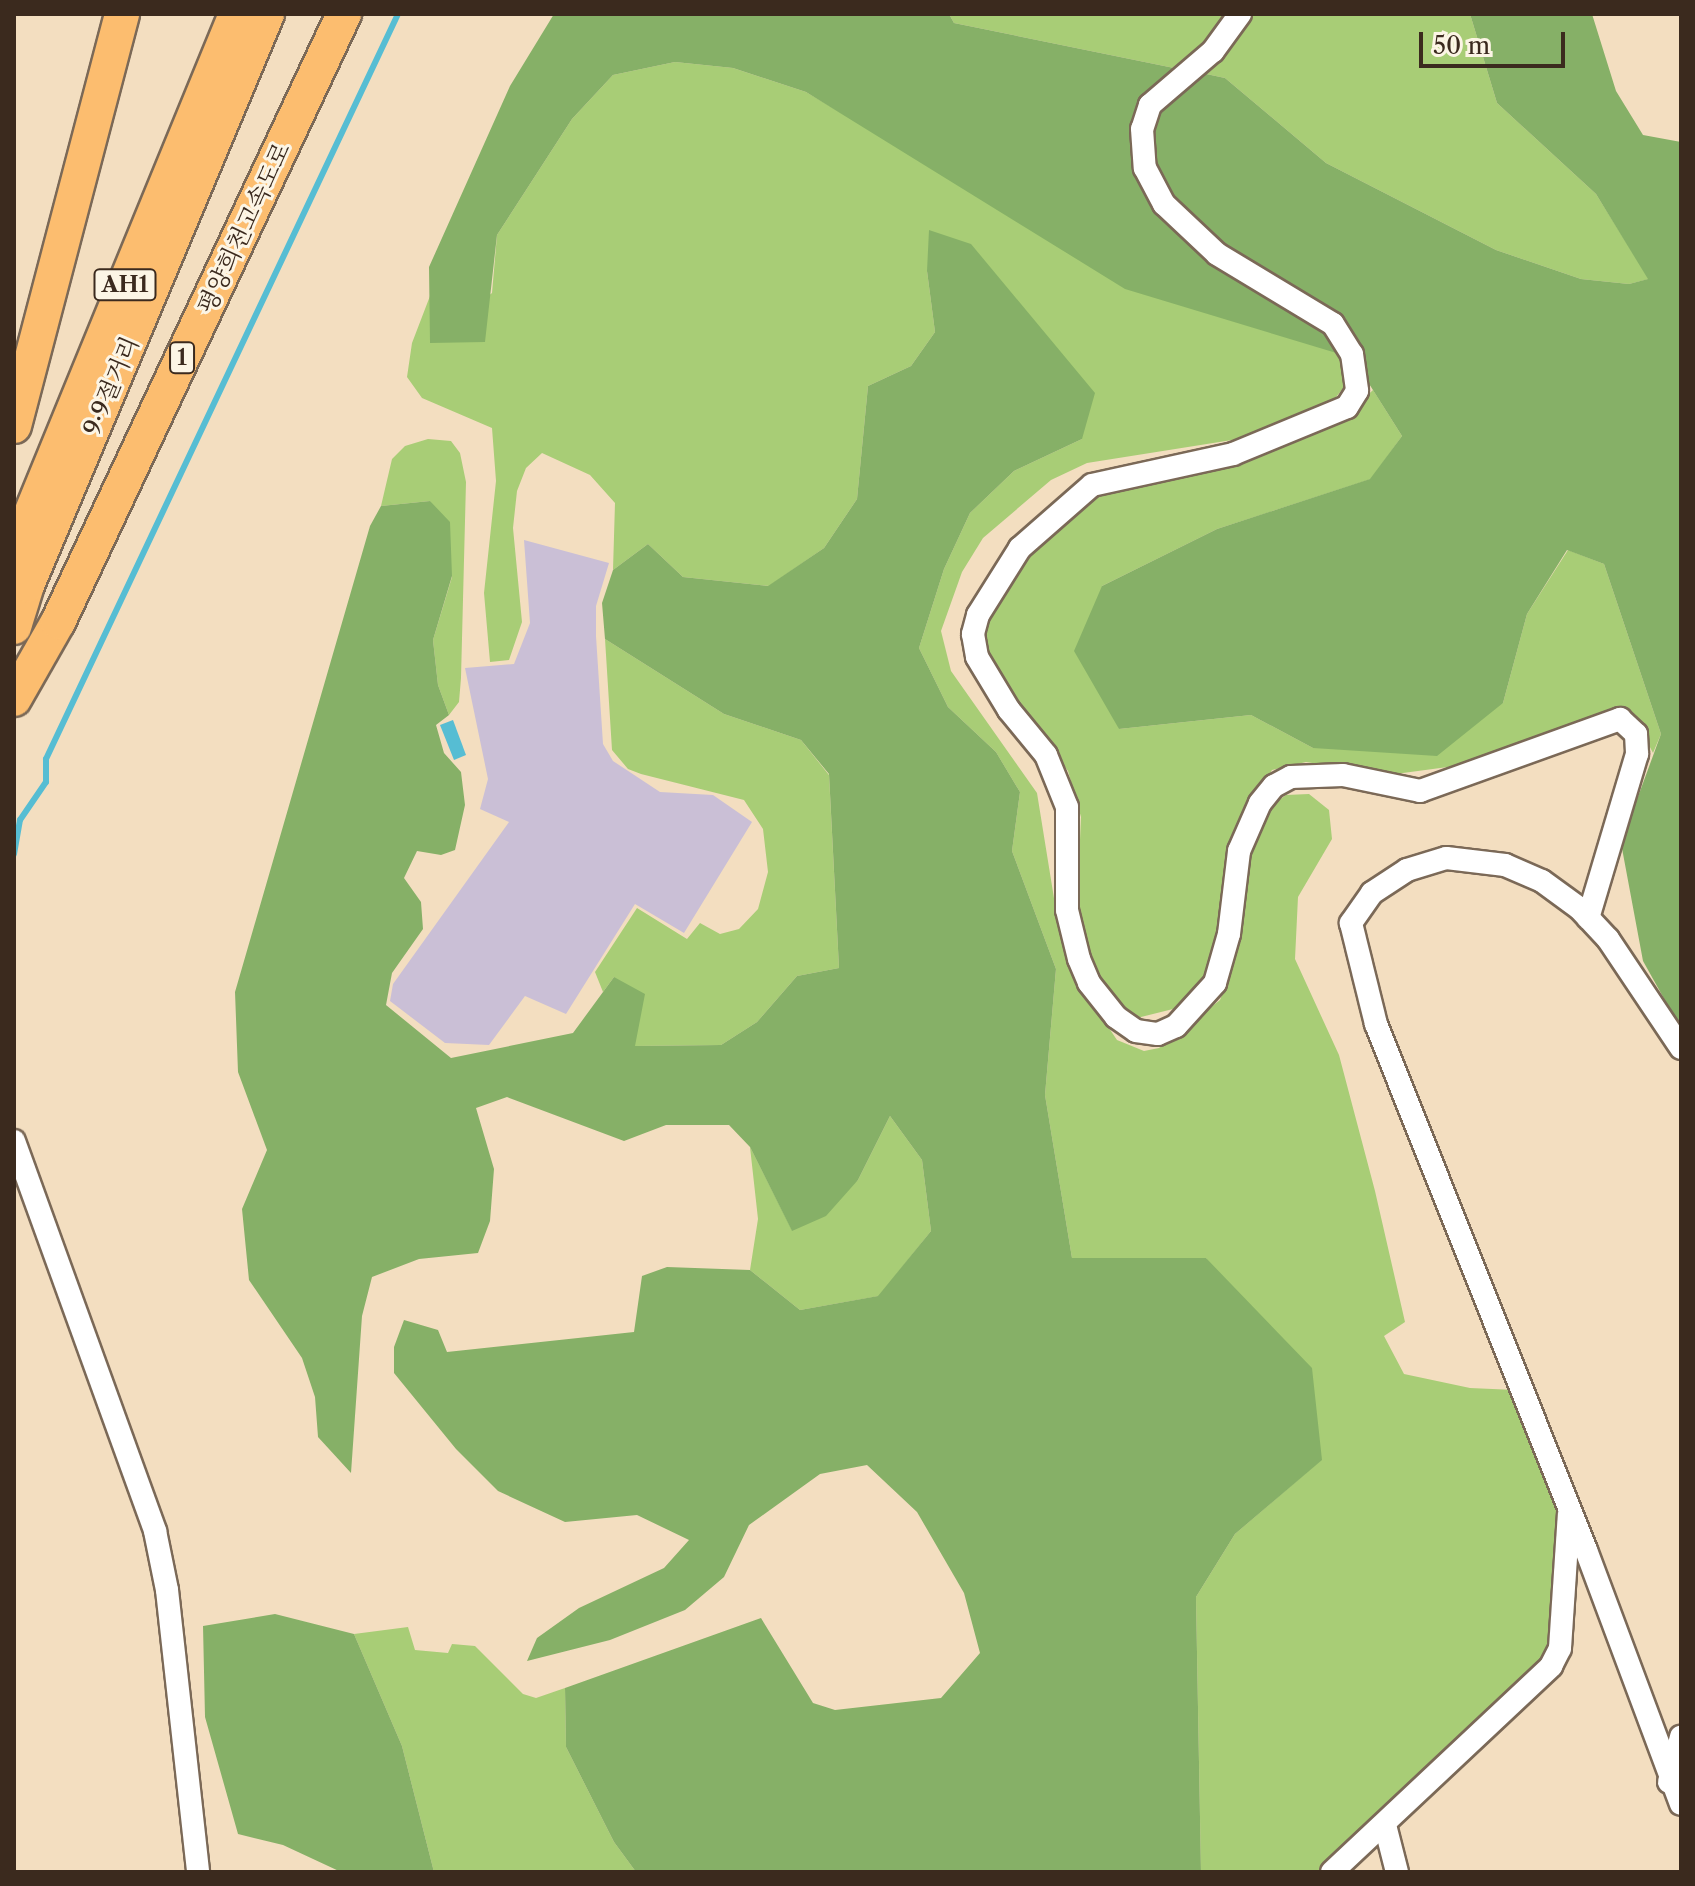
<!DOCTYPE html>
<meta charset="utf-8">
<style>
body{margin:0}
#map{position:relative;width:1695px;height:1886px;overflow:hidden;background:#f3dec0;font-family:"Libre Caslon Text","Noto Serif KR",serif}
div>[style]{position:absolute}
.industrial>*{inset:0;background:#cabfd6}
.green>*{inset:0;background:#a8cd76}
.forest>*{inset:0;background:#86b067}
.water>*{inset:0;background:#56bdd3}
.stream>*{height:6px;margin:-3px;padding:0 3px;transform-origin:3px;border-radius:3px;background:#56bdd3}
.roads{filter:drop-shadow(2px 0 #7b6957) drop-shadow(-2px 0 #7b6957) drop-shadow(0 2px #7b6957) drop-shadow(0 -2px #7b6957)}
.minor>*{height:22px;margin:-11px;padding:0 11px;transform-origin:11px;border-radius:11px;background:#fff}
.highway>*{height:34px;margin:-17px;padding:0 17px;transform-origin:17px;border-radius:17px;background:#fcbd6f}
span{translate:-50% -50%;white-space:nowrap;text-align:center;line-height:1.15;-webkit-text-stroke:6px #fcf5e5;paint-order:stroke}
.shield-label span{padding:2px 6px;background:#fcf5e5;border:2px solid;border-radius:6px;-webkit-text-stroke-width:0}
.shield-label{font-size:22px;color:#3b2a1e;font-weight:700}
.street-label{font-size:24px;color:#3b2a1e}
.frame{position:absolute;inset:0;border:16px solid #3b2a1e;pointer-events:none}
.scale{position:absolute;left:1419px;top:32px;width:146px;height:36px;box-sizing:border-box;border:4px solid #3b2a1e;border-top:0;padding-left:10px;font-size:24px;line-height:28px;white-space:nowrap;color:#3b2a1e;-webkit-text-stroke:6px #fcf5e5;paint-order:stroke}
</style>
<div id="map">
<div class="industrial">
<div style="clip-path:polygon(524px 540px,609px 563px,596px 606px,596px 636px,603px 744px,613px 761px,660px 792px,713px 795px,752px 822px,684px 933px,635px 904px,566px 1014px,525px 996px,489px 1045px,445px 1043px,390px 1001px,393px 984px,509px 822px,480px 809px,488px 779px,465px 668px,514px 664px,530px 623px)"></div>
</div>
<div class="green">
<div style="clip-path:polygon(949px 14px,1227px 14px,1215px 34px,1174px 68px,954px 23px)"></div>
<div style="clip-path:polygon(1249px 14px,1470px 14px,1497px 103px,1596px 194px,1649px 279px,1629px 284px,1581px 279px,1496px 250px,1326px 163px,1225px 78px,1197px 72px)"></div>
<div style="clip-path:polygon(675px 62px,733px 68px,806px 92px,902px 149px,1343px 355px,1348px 382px,1333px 401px,1251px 437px,1087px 463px,1051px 480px,983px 538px,962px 572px,941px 631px,951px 671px,1037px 793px,1058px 923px,1072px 973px,1117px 1040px,1144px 1051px,1159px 1048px,1220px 1000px,1233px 967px,1248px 846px,1263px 812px,1286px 795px,1309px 794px,1329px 810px,1332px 839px,1298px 897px,1295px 959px,1339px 1055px,1375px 1191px,1405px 1322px,1384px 1336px,1404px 1374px,1470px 1388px,1515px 1390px,1560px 1509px,1548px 1655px,1317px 1872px,1201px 1872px,1196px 1597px,1235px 1534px,1321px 1460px,1206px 1258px,1072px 1258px,1045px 1095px,1056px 969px,1012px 851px,1020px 792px,996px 752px,948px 707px,919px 648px,944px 569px,970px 513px,1014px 471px,1082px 439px,927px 271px,935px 332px,911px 366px,868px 386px,857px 499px,824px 548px,769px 586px,683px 577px,648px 544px,613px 570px,615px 503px,590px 475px,542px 453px,526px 468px,517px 491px,513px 528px,522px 622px,509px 660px,490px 662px,484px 593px,496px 481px,492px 428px,422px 398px,407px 377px,412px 343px,430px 296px,430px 343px,492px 293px,497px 235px,572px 119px,613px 75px)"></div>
<div style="clip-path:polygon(1373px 390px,1402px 436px,1371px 479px,1217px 529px,1102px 586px,1119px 729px,1251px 715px,1313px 748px,1503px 703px,1527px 614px,1568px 550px,1604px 564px,1661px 734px,1653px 753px,1636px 720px,1621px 708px,1485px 762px,1388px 775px,1306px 762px,1272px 770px,1227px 845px,1215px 954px,1201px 984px,1177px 1008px,1133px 1019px,1108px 994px,1085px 950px,1077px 907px,1081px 817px,1068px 771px,997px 676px,982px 633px,1032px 553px,1101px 490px,1307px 438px,1345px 417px)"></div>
<div style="clip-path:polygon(428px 439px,451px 441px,460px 453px,466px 482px,461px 678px,459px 702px,449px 715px,438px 685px,433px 640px,452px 577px,430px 501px,381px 506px,392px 459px,405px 446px)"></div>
<div style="clip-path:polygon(605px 639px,724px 714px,801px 740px,829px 775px,839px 968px,797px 976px,757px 1022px,721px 1045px,634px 1046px,614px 977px,603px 992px,595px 972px,637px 908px,687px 939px,700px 923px,720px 934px,739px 929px,758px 909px,768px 872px,763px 829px,744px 800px,641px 774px,628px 769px,612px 750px)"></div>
<div style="clip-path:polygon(890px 1116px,922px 1160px,931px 1231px,879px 1296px,800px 1310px,750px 1270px,758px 1219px,750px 1147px,792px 1230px,858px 1180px)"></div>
<div style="clip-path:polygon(408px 1627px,415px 1650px,448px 1653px,452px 1644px,475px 1646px,523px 1694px,536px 1698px,565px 1688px,566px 1747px,614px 1842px,636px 1872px,434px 1872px,402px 1746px,354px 1634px)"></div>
</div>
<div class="forest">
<div style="clip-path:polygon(554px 14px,949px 14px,954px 23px,1174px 68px,1142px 98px,1132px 129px,1132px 155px,1141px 183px,1322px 324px,1343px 355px,1125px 289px,806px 92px,733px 68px,675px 62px,613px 75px,572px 119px,497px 235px,485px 342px,430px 343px,429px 267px,510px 86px)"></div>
<div style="clip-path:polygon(1470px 14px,1592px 14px,1616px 91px,1643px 135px,1681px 142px,1681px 1029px,1643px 961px,1621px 843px,1661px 734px,1604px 564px,1567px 550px,1527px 614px,1503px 703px,1437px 756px,1313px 748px,1251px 715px,1119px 729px,1074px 651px,1102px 586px,1217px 529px,1370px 479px,1402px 436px,1366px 379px,1351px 330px,1256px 273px,1177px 208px,1158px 177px,1149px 138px,1158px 110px,1197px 72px,1225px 78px,1326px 163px,1496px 250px,1581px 279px,1629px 284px,1648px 279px,1596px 194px,1497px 103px)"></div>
<div style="clip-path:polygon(929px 230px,971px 244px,1095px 393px,1082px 439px,1014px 471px,970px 513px,944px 569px,919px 648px,948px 707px,996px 752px,1020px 792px,1012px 851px,1056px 969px,1045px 1095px,1072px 1258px,1206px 1258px,1312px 1368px,1322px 1460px,1235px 1534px,1196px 1597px,1201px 1872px,636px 1872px,614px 1842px,566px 1747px,565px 1688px,761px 1618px,813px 1703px,835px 1710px,941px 1698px,980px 1653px,964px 1593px,917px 1512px,867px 1465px,820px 1474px,749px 1525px,724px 1577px,685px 1610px,610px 1640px,527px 1661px,537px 1638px,579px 1608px,664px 1568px,689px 1540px,637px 1515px,565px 1522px,498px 1491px,456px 1449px,394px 1373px,394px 1347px,404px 1320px,438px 1330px,447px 1352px,634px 1332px,642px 1276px,667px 1267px,750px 1270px,800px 1310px,878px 1296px,931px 1231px,922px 1160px,890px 1116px,858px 1180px,826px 1216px,792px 1231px,750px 1147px,729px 1125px,666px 1125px,624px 1141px,507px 1097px,476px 1108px,494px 1169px,490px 1221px,478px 1253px,419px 1259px,372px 1277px,362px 1316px,351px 1473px,318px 1437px,315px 1397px,302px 1358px,249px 1280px,242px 1209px,267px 1150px,238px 1072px,235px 992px,370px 526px,381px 506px,430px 501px,450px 522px,452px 576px,433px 640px,438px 685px,449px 715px,436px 725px,444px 753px,461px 772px,465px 805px,455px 850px,441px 855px,417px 851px,404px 878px,421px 902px,423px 929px,392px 973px,386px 1005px,451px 1058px,573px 1033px,614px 977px,645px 994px,635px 1046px,721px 1045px,757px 1022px,797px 976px,839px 968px,829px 774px,801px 740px,724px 714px,605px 639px,602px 603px,613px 570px,648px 544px,683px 577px,768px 586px,824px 548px,857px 499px,868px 386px,911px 366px,935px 332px,927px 271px)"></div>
<div style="clip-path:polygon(275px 1614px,354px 1634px,402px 1746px,434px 1872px,341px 1872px,283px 1845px,238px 1834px,205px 1717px,203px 1626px)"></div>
</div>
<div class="water">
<div style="clip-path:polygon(453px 720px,466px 755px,454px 760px,440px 725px)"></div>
</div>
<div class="stream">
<div style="left:14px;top:854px;width:35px;rotate:-80deg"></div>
<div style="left:20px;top:820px;width:46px;rotate:-55.6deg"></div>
<div style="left:46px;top:782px;width:23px;rotate:-90deg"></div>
<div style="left:46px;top:759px;width:824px;rotate:-64.71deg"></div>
</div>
<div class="roads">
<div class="minor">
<div style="left:1240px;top:14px;width:46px;rotate:126.1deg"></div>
<div style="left:1213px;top:51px;width:83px;rotate:139.4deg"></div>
<div style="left:1150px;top:105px;width:25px;rotate:108deg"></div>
<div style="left:1142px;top:129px;width:39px;rotate:86deg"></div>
<div style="left:1145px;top:168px;width:41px;rotate:62.2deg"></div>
<div style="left:1164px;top:204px;width:73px;rotate:43.3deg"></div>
<div style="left:1217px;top:254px;width:135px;rotate:31.1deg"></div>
<div style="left:1333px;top:324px;width:36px;rotate:58deg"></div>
<div style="left:1352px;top:354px;width:37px;rotate:82deg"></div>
<div style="left:1357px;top:391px;width:19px;rotate:122deg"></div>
<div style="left:1347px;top:407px;width:123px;rotate:157.6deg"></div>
<div style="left:1233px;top:454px;width:144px;rotate:167.6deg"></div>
<div style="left:1092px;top:485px;width:96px;rotate:138.8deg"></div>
<div style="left:1020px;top:548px;width:79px;rotate:122.1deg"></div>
<div style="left:978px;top:615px;width:20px;rotate:105deg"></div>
<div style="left:973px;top:634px;width:23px;rotate:80deg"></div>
<div style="left:977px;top:657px;width:62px;rotate:58.9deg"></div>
<div style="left:1009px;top:710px;width:58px;rotate:50.6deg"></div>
<div style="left:1046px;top:755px;width:56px;rotate:68deg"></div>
<div style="left:1067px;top:807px;width:103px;rotate:90deg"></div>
<div style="left:1067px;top:910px;width:50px;rotate:76.2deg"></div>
<div style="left:1079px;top:959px;width:26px;rotate:67deg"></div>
<div style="left:1089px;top:983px;width:43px;rotate:51.5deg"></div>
<div style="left:1116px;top:1017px;width:24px;rotate:35deg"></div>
<div style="left:1136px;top:1031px;width:22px;rotate:8deg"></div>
<div style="left:1158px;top:1034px;width:20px;rotate:-24deg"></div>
<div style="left:1176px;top:1026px;width:58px;rotate:-47.8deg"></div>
<div style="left:1215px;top:983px;width:51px;rotate:-74.1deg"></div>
<div style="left:1229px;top:934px;width:84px;rotate:-83.1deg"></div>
<div style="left:1239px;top:851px;width:52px;rotate:-66.4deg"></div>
<div style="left:1260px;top:803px;width:22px;rotate:-51deg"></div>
<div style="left:1274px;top:786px;width:19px;rotate:-28deg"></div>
<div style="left:1291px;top:777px;width:52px;rotate:-2.2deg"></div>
<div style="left:1343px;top:775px;width:79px;rotate:11.7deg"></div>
<div style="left:1420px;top:791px;width:213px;rotate:-19.8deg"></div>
<div style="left:1620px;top:719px;width:22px;rotate:43deg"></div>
<div style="left:1636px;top:734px;width:20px;rotate:87deg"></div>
<div style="left:1637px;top:754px;width:171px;rotate:106.6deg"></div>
<div style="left:1681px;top:1048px;width:131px;rotate:-123.8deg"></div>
<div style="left:1608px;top:939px;width:42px;rotate:-133.1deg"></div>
<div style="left:1579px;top:908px;width:46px;rotate:-143.9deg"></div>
<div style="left:1542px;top:881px;width:40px;rotate:-156.6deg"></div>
<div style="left:1505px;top:865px;width:59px;rotate:-173.2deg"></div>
<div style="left:1446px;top:858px;width:41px;rotate:162.9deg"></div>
<div style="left:1407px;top:870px;width:42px;rotate:146.7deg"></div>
<div style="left:1372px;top:893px;width:37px;rotate:125deg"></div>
<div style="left:1351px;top:923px;width:104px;rotate:76.1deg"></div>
<div style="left:1376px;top:1024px;width:566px;rotate:68.24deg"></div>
<div style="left:1586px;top:1550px;width:271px;rotate:69.5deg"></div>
<div style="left:14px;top:1141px;width:415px;rotate:70.1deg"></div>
<div style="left:155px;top:1531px;width:60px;rotate:78.5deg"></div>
<div style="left:167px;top:1590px;width:284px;rotate:83.7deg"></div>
<div style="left:1669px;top:1782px;width:47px;rotate:-75.1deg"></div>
<div style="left:1385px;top:1825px;width:49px;rotate:75.7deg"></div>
<div style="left:1332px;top:1872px;width:301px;rotate:-43.2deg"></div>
<div style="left:1551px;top:1666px;width:20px;rotate:-63deg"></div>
<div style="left:1560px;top:1648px;width:134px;rotate:-86.2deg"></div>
</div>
<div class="highway">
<div style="left:14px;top:426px;width:426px;rotate:-75.3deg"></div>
<div style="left:16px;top:550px;width:579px;rotate:-67.68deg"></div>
<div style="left:14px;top:627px;width:44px;rotate:-72.8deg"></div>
<div style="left:27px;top:585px;width:619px;rotate:-67.2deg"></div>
<div style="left:14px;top:699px;width:89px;rotate:-60.3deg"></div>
<div style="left:58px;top:622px;width:672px;rotate:-64.81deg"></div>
</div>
</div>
<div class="shield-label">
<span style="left:125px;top:285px">AH1</span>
<span style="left:182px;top:358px">1</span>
</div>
<div class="street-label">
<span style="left:244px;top:228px;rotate:-65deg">평양희천고속도로</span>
<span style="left:111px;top:386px;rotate:-67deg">9·9절거리</span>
</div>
<div class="frame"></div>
<div class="scale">50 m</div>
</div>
